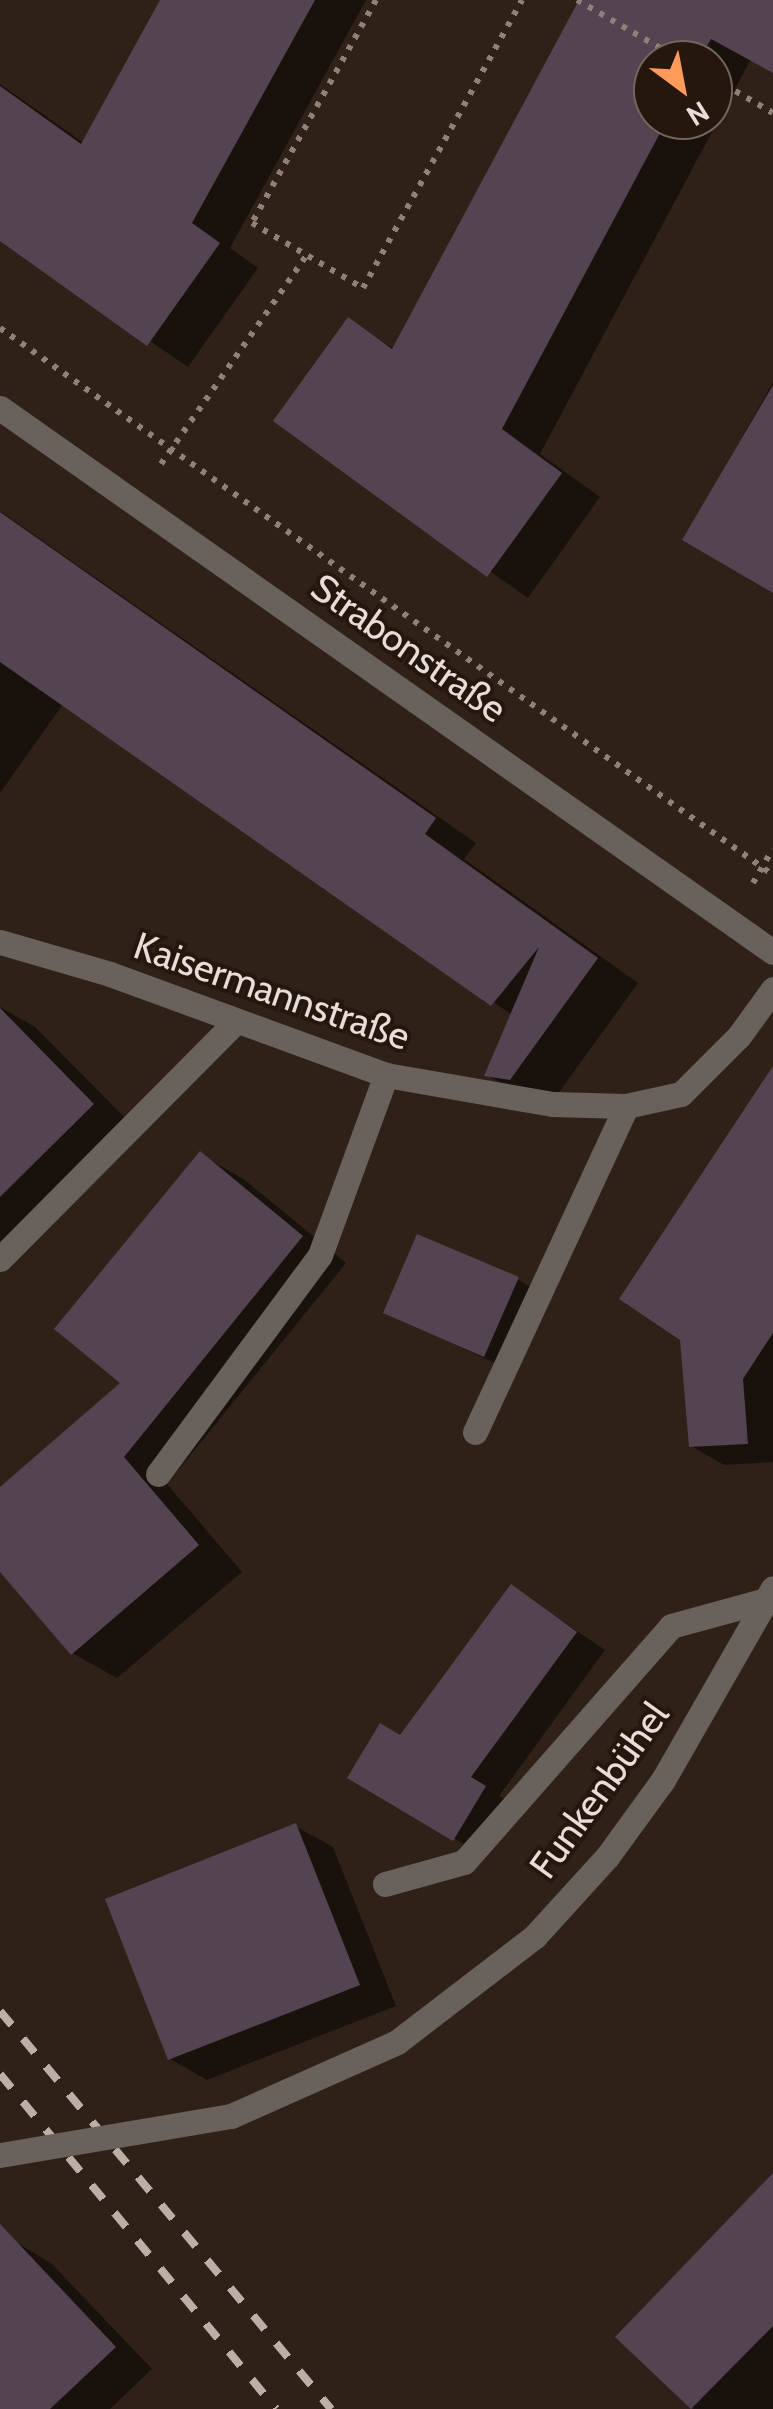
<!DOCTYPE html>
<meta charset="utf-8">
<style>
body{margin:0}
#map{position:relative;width:773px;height:2409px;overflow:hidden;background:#302118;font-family:Cabin,sans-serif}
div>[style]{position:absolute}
.shadow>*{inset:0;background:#0007}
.building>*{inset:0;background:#544451}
.path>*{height:6px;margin-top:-3px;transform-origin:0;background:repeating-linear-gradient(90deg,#8e8179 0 5px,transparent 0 13px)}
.service>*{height:25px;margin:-12.5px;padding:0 12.5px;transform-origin:12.5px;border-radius:12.5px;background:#69615c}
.minor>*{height:25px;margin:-12.5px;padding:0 12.5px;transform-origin:12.5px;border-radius:12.5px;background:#69615c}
.rail>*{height:8px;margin-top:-4px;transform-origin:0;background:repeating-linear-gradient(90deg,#bbafa8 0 18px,transparent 0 36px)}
.minor-bridge>*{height:25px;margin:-12.5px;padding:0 12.5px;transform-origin:12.5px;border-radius:12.5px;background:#69615c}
span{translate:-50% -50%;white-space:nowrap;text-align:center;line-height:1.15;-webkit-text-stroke:8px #26170e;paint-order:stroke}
.street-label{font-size:38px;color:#e8ddd7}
.north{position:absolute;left:633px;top:40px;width:100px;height:100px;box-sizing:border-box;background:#26170e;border:2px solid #74665e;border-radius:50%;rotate:148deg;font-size:28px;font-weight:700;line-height:40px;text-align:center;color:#e8ddd7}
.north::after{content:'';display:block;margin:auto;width:35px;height:45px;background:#ff9b5a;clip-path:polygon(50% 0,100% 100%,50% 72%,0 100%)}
</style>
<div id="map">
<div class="shadow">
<div style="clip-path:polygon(162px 0,366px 0,230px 248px,258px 268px,188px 367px,0 238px,0 84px,84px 143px)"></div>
<div style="clip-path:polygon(evenodd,582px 0,773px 0,773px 71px,751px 59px,540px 454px,600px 497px,528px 598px,276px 421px,349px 321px,395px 349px,582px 0,653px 60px,713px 60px,713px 120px,653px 120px,653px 60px)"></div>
<div style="clip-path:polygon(773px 382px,773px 591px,685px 539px)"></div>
<div style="clip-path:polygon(0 511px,476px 843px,464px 859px,638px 983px,552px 1102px,528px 1098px,487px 1075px,512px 1015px,63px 704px,0 793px)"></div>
<div style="clip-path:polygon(0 1007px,35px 1027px,137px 1130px,0 1249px)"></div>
<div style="clip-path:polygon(773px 1096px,773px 1462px,724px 1465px,691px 1446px)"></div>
<div style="clip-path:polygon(200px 1154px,245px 1180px,346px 1263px,167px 1484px,242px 1572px,117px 1678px,72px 1653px,0 1569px,0 1490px,124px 1383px)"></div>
<div style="clip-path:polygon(517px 1279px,547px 1296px,514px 1372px,386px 1312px)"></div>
<div style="clip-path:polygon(512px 1587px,605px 1650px,499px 1796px,514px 1805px,484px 1856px,350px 1777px,401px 1738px)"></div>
<div style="clip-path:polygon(295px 1826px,333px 1847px,396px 2006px,207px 2080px,170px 2059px)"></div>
<div style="clip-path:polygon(773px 2176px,773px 2409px,694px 2409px,619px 2337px)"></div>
<div style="clip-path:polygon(14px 2241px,51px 2263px,152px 2369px,110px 2409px,0 2409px,0 2254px)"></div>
</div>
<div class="building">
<div style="clip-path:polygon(160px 0,315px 0,192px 223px,220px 243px,147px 346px,0 241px,0 86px,81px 144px)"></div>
<div style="clip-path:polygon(579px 0,773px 0,773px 73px,711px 39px,699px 60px,653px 60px,653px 120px,667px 120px,502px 429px,562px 473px,487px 577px,273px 421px,348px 317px,392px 349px)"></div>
<div style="clip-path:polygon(773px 385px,773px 593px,682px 540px)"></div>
<div style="clip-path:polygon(0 512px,436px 818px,425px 834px,598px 958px,510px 1080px,484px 1076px,539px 947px,491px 1006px,0 662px)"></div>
<div style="clip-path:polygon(0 1008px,94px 1104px,0 1197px)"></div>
<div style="clip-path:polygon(773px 1066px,773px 1333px,743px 1379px,748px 1444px,689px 1447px,680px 1340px,619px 1299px)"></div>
<div style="clip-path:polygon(200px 1151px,303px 1236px,124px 1457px,199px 1545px,71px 1655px,0 1572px,0 1487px,120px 1383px,54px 1329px)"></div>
<div style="clip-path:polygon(417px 1234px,519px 1277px,484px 1357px,383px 1313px)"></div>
<div style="clip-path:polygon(511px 1584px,577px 1632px,471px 1777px,486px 1786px,453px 1841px,347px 1778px,380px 1723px,400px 1735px)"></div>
<div style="clip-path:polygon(296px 1823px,360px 1985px,168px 2060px,105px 1899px)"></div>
<div style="clip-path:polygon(773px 2173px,773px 2326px,691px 2409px,615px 2337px)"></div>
<div style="clip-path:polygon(0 2224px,116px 2347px,50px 2409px,0 2409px)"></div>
</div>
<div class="path">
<div style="left:376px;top:0;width:255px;rotate:119.1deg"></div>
<div style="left:252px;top:223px;width:129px;rotate:30.4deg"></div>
<div style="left:363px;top:288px;width:329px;rotate:-61.1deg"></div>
<div style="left:577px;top:0;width:120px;rotate:30deg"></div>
<div style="left:713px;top:78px;width:69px;rotate:30.3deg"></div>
<div style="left:0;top:328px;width:947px;rotate:35.28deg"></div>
<div style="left:161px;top:464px;width:255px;rotate:-55.1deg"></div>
<div style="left:753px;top:883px;width:39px;rotate:-60deg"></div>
</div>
<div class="service">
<div style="left:0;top:1259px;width:335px;rotate:-45.2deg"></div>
<div style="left:475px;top:1432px;width:359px;rotate:-65.1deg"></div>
<div style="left:158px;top:1474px;width:272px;rotate:-53.5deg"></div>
<div style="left:320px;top:1255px;width:192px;rotate:-69.9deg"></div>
<div style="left:385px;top:1884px;width:82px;rotate:-15.6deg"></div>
<div style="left:464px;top:1862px;width:314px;rotate:-48.7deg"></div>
<div style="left:671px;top:1626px;width:98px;rotate:-15.3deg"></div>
</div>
<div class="minor">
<div style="left:0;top:408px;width:945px;rotate:35.14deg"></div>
<div style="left:0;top:942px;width:115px;rotate:16.2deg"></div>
<div style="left:110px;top:974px;width:294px;rotate:20.1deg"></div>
<div style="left:386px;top:1075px;width:169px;rotate:9.9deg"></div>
<div style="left:552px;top:1104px;width:74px;rotate:1.5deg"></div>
<div style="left:626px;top:1106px;width:56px;rotate:-12.3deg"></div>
<div style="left:681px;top:1094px;width:82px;rotate:-45deg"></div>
<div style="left:739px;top:1036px;width:58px;rotate:-54.1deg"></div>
<div style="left:231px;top:2116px;width:182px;rotate:-24deg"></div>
<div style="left:397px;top:2042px;width:174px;rotate:-37.5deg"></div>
<div style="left:535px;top:1936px;width:107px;rotate:-47.7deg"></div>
<div style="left:607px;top:1857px;width:95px;rotate:-54deg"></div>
<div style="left:663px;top:1780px;width:221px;rotate:-60.2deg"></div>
</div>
<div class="rail">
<div style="left:0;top:2011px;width:518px;rotate:50.25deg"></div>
<div style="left:0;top:2074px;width:434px;rotate:50.5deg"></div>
</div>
<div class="minor-bridge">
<div style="left:0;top:2155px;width:234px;rotate:-9.6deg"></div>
</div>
<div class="street-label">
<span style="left:409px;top:648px;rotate:35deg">Strabonstraße</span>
<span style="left:272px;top:991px;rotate:19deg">Kaisermannstraße</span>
<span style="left:599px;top:1790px;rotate:-54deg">Funkenbühel</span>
</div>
<div class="north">N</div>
</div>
